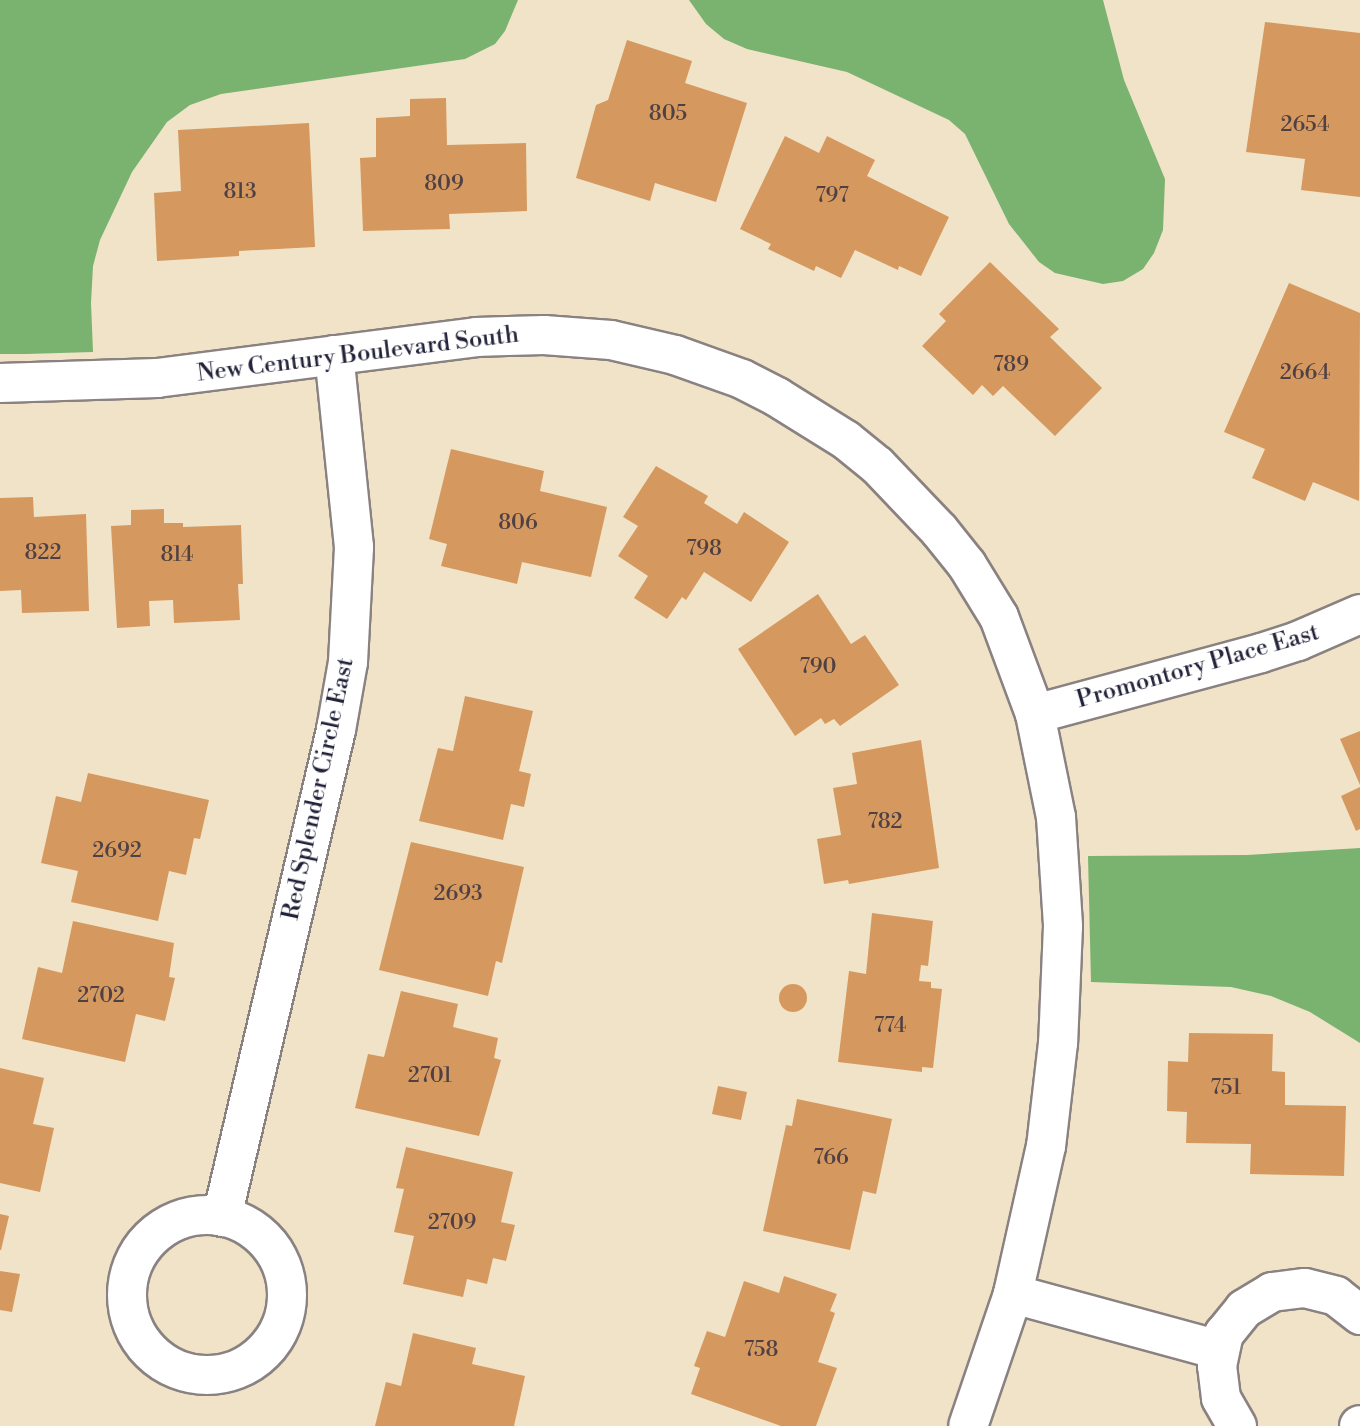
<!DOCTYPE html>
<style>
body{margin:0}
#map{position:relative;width:1360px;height:1426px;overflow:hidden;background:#f1e3c7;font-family:"Libre Bodoni",serif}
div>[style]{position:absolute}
.forest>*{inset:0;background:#7ab26f}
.building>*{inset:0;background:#d5995f}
.round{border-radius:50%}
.roads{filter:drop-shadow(2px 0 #8a8281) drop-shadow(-2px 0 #8a8281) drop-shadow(0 2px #8a8281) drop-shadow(0 -2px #8a8281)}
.minor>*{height:38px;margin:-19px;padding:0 19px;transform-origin:19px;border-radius:19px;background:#fff}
.minor>.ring{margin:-19px;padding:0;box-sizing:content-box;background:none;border:38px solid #fff;border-radius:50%}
span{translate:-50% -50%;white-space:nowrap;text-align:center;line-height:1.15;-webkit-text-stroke:6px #fff;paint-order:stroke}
.number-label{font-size:21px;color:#4f4044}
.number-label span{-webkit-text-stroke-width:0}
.street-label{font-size:24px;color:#22223b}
</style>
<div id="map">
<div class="forest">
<div style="clip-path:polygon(0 0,518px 0,505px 31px,495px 44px,465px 59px,221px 94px,190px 105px,167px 122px,132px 172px,100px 240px,93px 266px,91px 303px,93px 352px,26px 354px,0 354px)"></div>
<div style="clip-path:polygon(689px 0,1103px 0,1124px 80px,1165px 179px,1163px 230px,1154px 253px,1143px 269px,1123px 281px,1103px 284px,1055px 273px,1039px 262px,1009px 224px,965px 134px,949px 120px,847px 72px,747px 49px,724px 39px,706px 24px)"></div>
<div style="clip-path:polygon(1360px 848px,1360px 1043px,1310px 1012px,1271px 996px,1231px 987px,1091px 982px,1088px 856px,1247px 855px)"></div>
</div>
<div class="building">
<div style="clip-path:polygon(1265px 22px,1360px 33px,1360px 197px,1301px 190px,1305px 159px,1246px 152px)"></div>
<div style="clip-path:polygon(627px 40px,692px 61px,685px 83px,747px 103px,716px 202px,655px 183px,650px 201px,576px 178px,596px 105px,608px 100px)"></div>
<div style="clip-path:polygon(446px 98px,447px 145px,526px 143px,527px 211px,449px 214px,450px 229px,363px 231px,360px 158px,376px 157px,376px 118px,410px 116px,410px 99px)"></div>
<div style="clip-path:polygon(309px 123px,315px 247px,239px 251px,239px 256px,157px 261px,154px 193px,181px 191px,178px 130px)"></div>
<div style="clip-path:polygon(785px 136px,819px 153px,827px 136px,875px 160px,867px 176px,949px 217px,921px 276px,899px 266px,898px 270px,855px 250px,841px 278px,816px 266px,814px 271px,768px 249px,771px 244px,740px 229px)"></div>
<div style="clip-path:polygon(990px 262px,1059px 329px,1050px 337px,1102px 388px,1055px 436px,1003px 386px,993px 396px,982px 385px,973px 395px,922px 346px,946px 321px,939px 314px)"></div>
<div style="clip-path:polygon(1289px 283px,1360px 313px,1359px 501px,1313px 482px,1305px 501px,1252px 478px,1265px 449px,1224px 432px)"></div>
<div style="clip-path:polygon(451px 449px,544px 471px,540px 491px,607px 507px,591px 577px,522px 562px,517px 584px,441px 566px,447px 544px,429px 539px)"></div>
<div style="clip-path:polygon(656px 466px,708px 496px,704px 503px,737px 524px,744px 512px,789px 542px,751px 602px,704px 572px,686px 600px,682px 597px,667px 619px,634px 598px,648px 576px,618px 556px,638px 526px,623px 517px)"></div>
<div style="clip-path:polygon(33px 497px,34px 517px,86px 514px,89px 611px,22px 613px,21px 590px,0 591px,0 498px)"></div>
<div style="clip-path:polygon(164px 509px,164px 523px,183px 523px,183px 527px,241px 525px,243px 584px,238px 584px,240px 620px,174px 623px,173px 600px,149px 601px,150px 626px,117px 628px,111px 526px,131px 525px,131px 510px)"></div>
<div style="clip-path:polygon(818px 594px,851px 644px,865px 635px,899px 685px,840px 726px,834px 719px,825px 724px,821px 718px,795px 736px,738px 649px)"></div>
<div style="clip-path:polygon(465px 696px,533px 711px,519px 771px,531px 774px,524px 807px,511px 804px,503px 840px,419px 821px,438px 748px,453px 751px)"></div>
<div style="clip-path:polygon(1360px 731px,1360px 785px,1340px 739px)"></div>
<div style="clip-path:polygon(921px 740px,939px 868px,849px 884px,848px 880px,824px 884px,817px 839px,841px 835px,833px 788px,857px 784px,852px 753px)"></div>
<div style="clip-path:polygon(88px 773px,209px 800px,200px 839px,194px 838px,186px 875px,169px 871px,158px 921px,71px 902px,78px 871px,41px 863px,56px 796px,81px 802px)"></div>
<div style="clip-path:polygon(1360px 787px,1360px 829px,1356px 831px,1341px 796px)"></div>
<div style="clip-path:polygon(411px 842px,524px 867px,502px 963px,496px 961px,488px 996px,379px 970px)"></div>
<div style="clip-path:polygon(872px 913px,933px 921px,928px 966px,921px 965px,919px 981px,931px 982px,931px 988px,942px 989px,933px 1068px,922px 1067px,922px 1072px,838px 1062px,849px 971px,866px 974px)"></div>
<div style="clip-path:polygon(73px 921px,174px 943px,169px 977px,175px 978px,165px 1021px,136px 1014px,125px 1062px,22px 1039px,38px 967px,62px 973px)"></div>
<div class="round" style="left:779px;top:984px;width:28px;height:28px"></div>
<div style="clip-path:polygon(401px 991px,458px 1004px,453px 1027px,498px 1038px,494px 1058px,501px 1060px,479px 1136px,355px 1108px,368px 1054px,384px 1057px)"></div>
<div style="clip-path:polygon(1189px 1033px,1273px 1034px,1272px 1071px,1285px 1072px,1285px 1105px,1346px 1106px,1344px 1176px,1250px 1174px,1251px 1144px,1186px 1143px,1187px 1112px,1167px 1111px,1168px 1061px,1188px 1062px)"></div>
<div style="clip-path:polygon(0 1068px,44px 1078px,33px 1124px,54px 1128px,40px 1192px,0 1183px)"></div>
<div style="clip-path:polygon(718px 1086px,747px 1092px,741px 1120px,712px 1114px)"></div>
<div style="clip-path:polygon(797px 1099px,892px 1119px,876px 1194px,863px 1191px,850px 1250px,763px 1231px,786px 1125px,792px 1126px)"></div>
<div style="clip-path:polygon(406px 1147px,513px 1172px,501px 1222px,515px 1225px,506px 1261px,493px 1258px,487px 1284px,467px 1279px,463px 1297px,403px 1284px,414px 1236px,394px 1232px,404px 1189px,396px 1188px)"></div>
<div style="clip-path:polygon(0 1214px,9px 1216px,1px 1250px,0 1250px)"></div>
<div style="clip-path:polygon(0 1271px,20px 1274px,12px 1312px,0 1310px)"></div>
<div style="clip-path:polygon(784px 1276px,837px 1294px,830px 1311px,835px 1313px,818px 1362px,837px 1368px,816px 1426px,781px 1426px,691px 1394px,700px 1368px,694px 1366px,707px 1331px,725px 1337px,744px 1281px,779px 1293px)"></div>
<div style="clip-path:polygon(413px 1333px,476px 1348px,472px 1364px,525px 1376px,514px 1426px,375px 1426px,386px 1382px,401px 1386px)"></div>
</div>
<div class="roads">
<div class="minor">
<div style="left:0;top:383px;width:157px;rotate:-1.8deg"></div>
<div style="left:157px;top:378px;width:322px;rotate:-7.3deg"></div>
<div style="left:476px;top:337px;width:68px;rotate:-1.7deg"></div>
<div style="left:544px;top:335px;width:67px;rotate:4.3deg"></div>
<div style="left:611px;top:340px;width:66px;rotate:13.2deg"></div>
<div style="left:675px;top:355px;width:71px;rotate:19.7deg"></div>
<div style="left:742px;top:379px;width:39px;rotate:27deg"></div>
<div style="left:777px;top:397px;width:81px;rotate:31.9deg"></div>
<div style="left:846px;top:440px;width:40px;rotate:39deg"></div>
<div style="left:877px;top:465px;width:90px;rotate:46.4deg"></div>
<div style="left:939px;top:530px;width:45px;rotate:51.3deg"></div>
<div style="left:967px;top:565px;width:61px;rotate:58.4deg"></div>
<div style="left:999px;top:617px;width:103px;rotate:69.6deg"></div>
<div style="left:1035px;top:714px;width:105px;rotate:78.5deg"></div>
<div style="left:1056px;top:817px;width:109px;rotate:86.3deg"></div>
<div style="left:1063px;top:926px;width:117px;rotate:92.4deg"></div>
<div style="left:1058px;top:1043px;width:104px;rotate:96.6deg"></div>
<div style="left:1046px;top:1146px;width:152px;rotate:102.6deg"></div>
<div style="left:1013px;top:1294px;width:139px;rotate:108.8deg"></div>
<div style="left:1035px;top:714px;width:234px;rotate:-15.1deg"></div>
<div style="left:1261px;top:653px;width:39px;rotate:-18deg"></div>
<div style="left:1298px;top:641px;width:68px;rotate:-23.5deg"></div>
<div class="ring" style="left:127px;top:1215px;width:122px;height:122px"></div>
<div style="left:222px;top:1217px;width:500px;rotate:-76.83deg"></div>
<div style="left:336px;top:730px;width:69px;rotate:-80deg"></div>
<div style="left:348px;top:662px;width:115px;rotate:-87deg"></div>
<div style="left:354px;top:547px;width:193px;rotate:-95.9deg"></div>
<div style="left:1013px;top:1294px;width:213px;rotate:15.2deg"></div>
<div style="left:1237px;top:1426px;width:32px;rotate:-120deg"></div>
<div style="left:1221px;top:1398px;width:32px;rotate:-97deg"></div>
<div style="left:1217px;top:1366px;width:33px;rotate:-78deg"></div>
<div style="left:1224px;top:1334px;width:32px;rotate:-51deg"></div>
<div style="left:1244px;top:1309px;width:33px;rotate:-31deg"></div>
<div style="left:1272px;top:1292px;width:33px;rotate:-7deg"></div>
<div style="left:1305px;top:1288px;width:32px;rotate:14deg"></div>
<div style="left:1336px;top:1296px;width:31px;rotate:38deg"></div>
<div style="left:1359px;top:1426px;width:1px;rotate:-45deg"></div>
</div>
</div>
<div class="number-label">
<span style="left:668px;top:114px">805</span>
<span style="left:1305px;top:125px">2654</span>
<span style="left:444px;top:184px">809</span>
<span style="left:240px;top:192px">813</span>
<span style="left:832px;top:196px">797</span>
<span style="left:1011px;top:365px">789</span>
<span style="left:1305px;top:373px">2664</span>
<span style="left:518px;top:523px">806</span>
<span style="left:704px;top:549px">798</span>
<span style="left:43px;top:553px">822</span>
<span style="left:177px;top:555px">814</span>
<span style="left:818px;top:667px">790</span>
<span style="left:885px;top:822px">782</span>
<span style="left:117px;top:851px">2692</span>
<span style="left:458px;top:894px">2693</span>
<span style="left:101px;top:996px">2702</span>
<span style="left:890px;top:1026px">774</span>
<span style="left:430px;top:1076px">2701</span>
<span style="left:1226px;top:1088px">751</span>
<span style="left:831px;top:1158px">766</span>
<span style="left:452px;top:1223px">2709</span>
<span style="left:761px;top:1350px">758</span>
</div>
<div class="street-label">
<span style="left:358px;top:355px;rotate:-7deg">New Century Boulevard South</span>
<span style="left:1198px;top:667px;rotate:-16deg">Promontory Place East</span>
<span style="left:319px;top:789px;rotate:-78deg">Red Splender Circle East</span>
</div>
</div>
